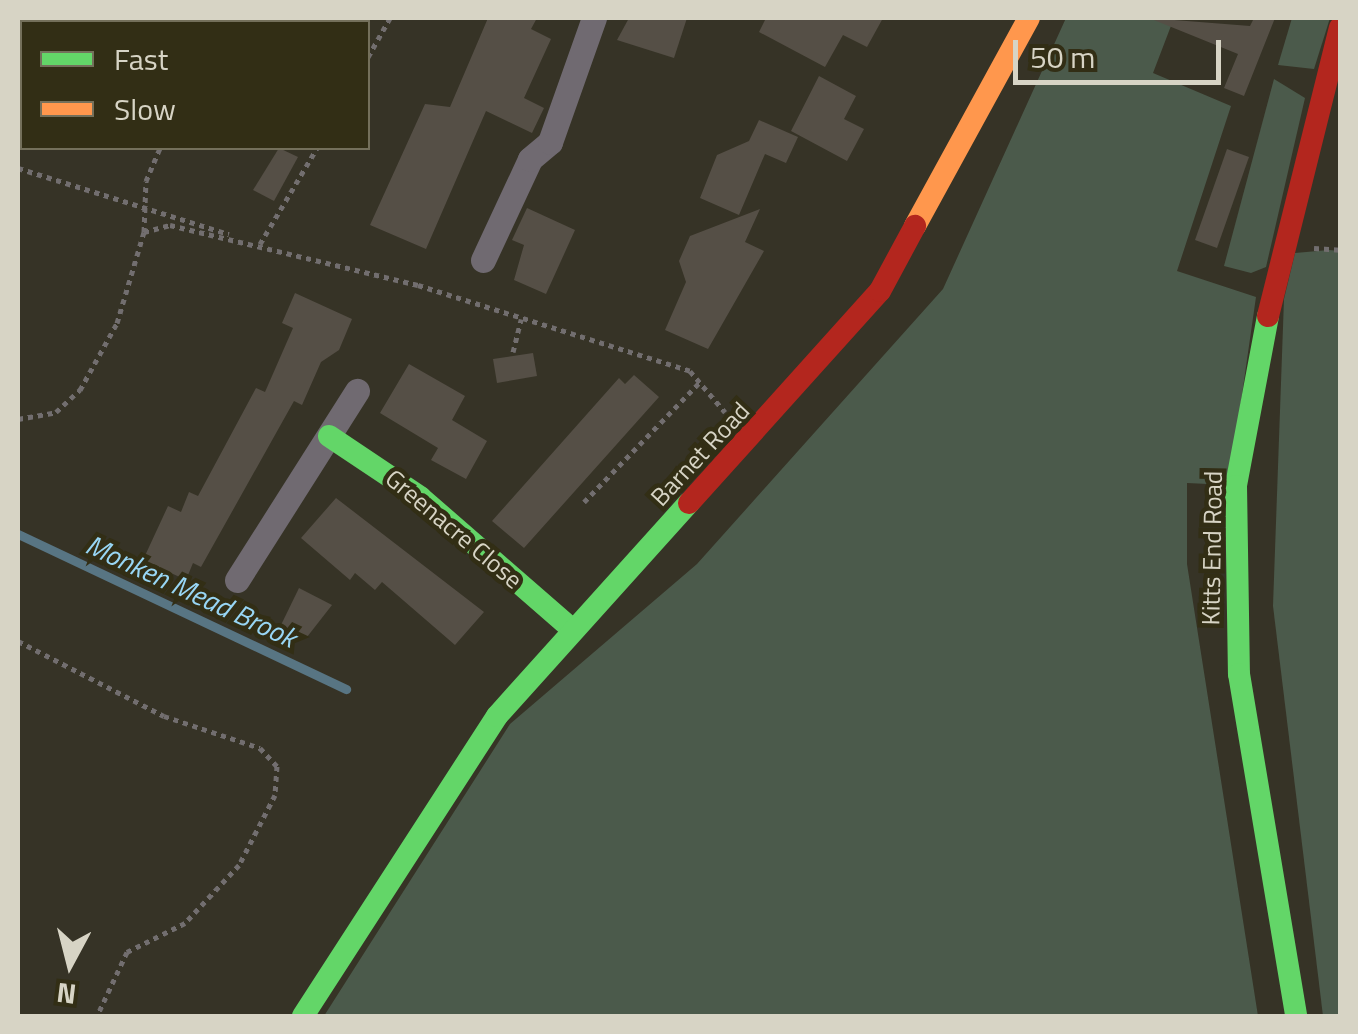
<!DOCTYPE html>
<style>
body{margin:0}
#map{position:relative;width:1358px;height:1034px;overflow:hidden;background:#363326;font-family:"Titillium Web",sans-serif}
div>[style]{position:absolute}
.green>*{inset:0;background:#4b5a4b}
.stream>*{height:9px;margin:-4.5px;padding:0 4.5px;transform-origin:4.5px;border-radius:4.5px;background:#587583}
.building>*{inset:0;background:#554f46}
.path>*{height:5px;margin-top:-2.5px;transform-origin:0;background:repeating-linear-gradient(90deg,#726e6f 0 5px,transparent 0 10px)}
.street>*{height:25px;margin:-12.5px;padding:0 12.5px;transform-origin:12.5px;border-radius:12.5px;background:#706a71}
.fast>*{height:22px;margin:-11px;padding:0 11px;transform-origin:11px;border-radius:11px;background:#63d668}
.slow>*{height:22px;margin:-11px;padding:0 11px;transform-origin:11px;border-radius:11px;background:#ff974d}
.jam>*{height:22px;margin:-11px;padding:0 11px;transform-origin:11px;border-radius:11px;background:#b3261e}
span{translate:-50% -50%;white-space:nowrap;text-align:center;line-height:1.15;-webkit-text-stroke:9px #322e15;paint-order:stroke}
.street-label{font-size:25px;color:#d7d4c5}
.water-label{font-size:28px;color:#98d6f4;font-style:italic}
.frame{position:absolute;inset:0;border:20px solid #d7d4c5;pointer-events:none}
.legend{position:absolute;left:20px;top:20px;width:350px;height:130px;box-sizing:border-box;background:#322e15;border:2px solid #74705b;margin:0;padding:12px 18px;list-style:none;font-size:30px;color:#d7d4c5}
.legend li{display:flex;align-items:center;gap:20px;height:50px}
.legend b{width:50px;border:2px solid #74705b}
.north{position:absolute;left:20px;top:914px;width:100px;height:100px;-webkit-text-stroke:8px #322e15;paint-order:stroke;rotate:187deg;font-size:28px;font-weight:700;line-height:40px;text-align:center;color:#d7d4c5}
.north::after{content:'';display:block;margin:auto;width:35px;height:45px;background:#d7d4c5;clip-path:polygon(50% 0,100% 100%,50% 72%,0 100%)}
.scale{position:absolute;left:1013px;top:40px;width:208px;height:45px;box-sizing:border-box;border:5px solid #d7d4c5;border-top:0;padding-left:12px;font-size:30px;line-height:35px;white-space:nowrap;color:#d7d4c5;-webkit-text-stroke:8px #322e15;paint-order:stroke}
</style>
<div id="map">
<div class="green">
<div style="clip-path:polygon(1066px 18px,1174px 18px,1153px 73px,1231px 106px,1177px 271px,1256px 297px,1229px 485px,1187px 483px,1187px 564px,1258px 1016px,324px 1016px,510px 724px,697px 564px,943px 289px)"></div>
<div style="clip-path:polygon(1292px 18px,1330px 18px,1314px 69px,1278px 65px)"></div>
<div style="clip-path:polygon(1274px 79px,1305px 98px,1266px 267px,1251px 273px,1224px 266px)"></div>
<div style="clip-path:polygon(1329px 250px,1340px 251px,1340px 1016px,1323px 1016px,1273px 606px,1284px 299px,1295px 253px)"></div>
</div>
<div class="stream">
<div style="left:18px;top:534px;width:363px;rotate:25.3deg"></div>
</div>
<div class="building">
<div style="clip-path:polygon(488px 18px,537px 18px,531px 29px,551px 39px,524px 98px,544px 108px,532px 133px,486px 111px,426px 249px,370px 225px,425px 104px,450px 107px)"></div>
<div style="clip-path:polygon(629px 18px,687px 18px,674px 58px,617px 40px)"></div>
<div style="clip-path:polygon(766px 18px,883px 18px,867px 47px,843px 35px,825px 67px,759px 32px)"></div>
<div style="clip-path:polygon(1149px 18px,1250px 26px,1254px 18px,1275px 18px,1244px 96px,1224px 88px,1238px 54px)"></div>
<div style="clip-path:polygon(819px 76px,856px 96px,844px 119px,864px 129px,847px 161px,791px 131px)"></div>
<div style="clip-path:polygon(759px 120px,798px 137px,786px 163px,765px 154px,739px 215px,700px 198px,717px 155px,749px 141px)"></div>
<div style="clip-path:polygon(279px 148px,298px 157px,274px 201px,253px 190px)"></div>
<div style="clip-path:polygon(1227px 149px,1249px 157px,1217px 248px,1195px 240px)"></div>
<div style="clip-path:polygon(527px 208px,575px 230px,546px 294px,514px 280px,524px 245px,512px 240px)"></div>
<div style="clip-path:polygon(760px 209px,745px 242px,764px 251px,708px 349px,665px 330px,686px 282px,679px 261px,690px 236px)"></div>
<div style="clip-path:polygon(295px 293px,352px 319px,339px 350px,321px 362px,302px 405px,294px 401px,201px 567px,193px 563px,186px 580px,143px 560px,168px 506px,181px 512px,189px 492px,198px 496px,256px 388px,265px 392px,293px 328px,282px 323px)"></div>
<div style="clip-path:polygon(533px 353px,537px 376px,497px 383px,493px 359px)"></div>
<div style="clip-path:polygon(409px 364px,465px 396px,452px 420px,487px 441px,466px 479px,431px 460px,438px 448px,380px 413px)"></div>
<div style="clip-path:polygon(634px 375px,659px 397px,524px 548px,492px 521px,619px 378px,625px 384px)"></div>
<div style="clip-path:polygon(336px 498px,484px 612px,455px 645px,382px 582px,375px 590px,355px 573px,350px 580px,301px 538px)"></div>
<div style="clip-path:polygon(299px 588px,332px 605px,307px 637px,281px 625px)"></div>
</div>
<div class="path">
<div style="left:254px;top:22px;width:6px;rotate:-45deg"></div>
<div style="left:368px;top:57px;width:45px;rotate:-60.6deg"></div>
<div style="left:18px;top:168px;width:221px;rotate:17.4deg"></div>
<div style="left:144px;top:232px;width:51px;rotate:-87.8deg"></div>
<div style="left:146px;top:181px;width:36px;rotate:-67deg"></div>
<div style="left:260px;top:244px;width:112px;rotate:-59.3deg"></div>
<div style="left:1314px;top:248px;width:26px;rotate:4deg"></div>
<div style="left:513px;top:352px;width:34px;rotate:-76deg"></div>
<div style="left:18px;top:419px;width:39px;rotate:-10deg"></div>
<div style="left:56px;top:412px;width:33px;rotate:-43deg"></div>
<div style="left:80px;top:390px;width:77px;rotate:-61.1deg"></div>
<div style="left:117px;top:323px;width:95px;rotate:-73.5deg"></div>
<div style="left:144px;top:232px;width:27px;rotate:-15deg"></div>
<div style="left:170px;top:225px;width:255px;rotate:13.6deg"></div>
<div style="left:418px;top:285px;width:285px;rotate:17.5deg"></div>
<div style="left:690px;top:371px;width:54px;rotate:49.5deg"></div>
<div style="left:584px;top:502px;width:167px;rotate:-46deg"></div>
<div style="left:18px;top:641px;width:164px;rotate:27.2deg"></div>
<div style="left:164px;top:716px;width:101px;rotate:18.4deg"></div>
<div style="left:260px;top:748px;width:25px;rotate:47deg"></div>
<div style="left:277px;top:766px;width:29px;rotate:94deg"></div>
<div style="left:275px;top:795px;width:79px;rotate:117.2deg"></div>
<div style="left:239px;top:865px;width:79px;rotate:133deg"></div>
<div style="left:185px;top:923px;width:65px;rotate:153.4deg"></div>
<div style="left:127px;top:952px;width:71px;rotate:115.1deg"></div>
</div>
<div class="street">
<div style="left:483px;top:260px;width:111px;rotate:-65deg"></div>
<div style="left:530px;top:159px;width:26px;rotate:-40deg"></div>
<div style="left:550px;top:142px;width:132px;rotate:-70.5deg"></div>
<div style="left:237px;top:580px;width:224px;rotate:-57.6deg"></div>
</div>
<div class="fast">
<div style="left:1268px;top:316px;width:173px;rotate:100.7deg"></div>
<div style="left:1236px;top:486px;width:188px;rotate:89.1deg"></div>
<div style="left:1239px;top:674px;width:347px;rotate:80.5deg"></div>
<div style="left:329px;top:436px;width:110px;rotate:33.8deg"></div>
<div style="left:420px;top:497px;width:203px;rotate:41deg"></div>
<div style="left:303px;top:1016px;width:357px;rotate:-57.1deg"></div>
<div style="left:497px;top:716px;width:287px;rotate:-48deg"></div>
</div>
<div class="slow">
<div style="left:915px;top:226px;width:237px;rotate:-61.3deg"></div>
</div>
<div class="jam">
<div style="left:1268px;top:316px;width:297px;rotate:-76deg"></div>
<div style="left:689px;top:503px;width:285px;rotate:-48deg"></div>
<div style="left:880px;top:291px;width:74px;rotate:-61.7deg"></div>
</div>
<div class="street-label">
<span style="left:700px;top:454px;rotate:-47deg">Barnet Road</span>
<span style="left:454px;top:529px;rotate:40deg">Greenacre Close</span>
<span style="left:1212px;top:548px;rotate:-89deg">Kitts End Road</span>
</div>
<div class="water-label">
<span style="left:191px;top:591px;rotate:25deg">Monken Mead Brook</span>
</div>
<div class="frame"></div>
<ul class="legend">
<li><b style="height:12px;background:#63d668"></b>Fast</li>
<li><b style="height:12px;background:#ff974d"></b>Slow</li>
</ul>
<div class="north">N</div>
<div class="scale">50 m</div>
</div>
